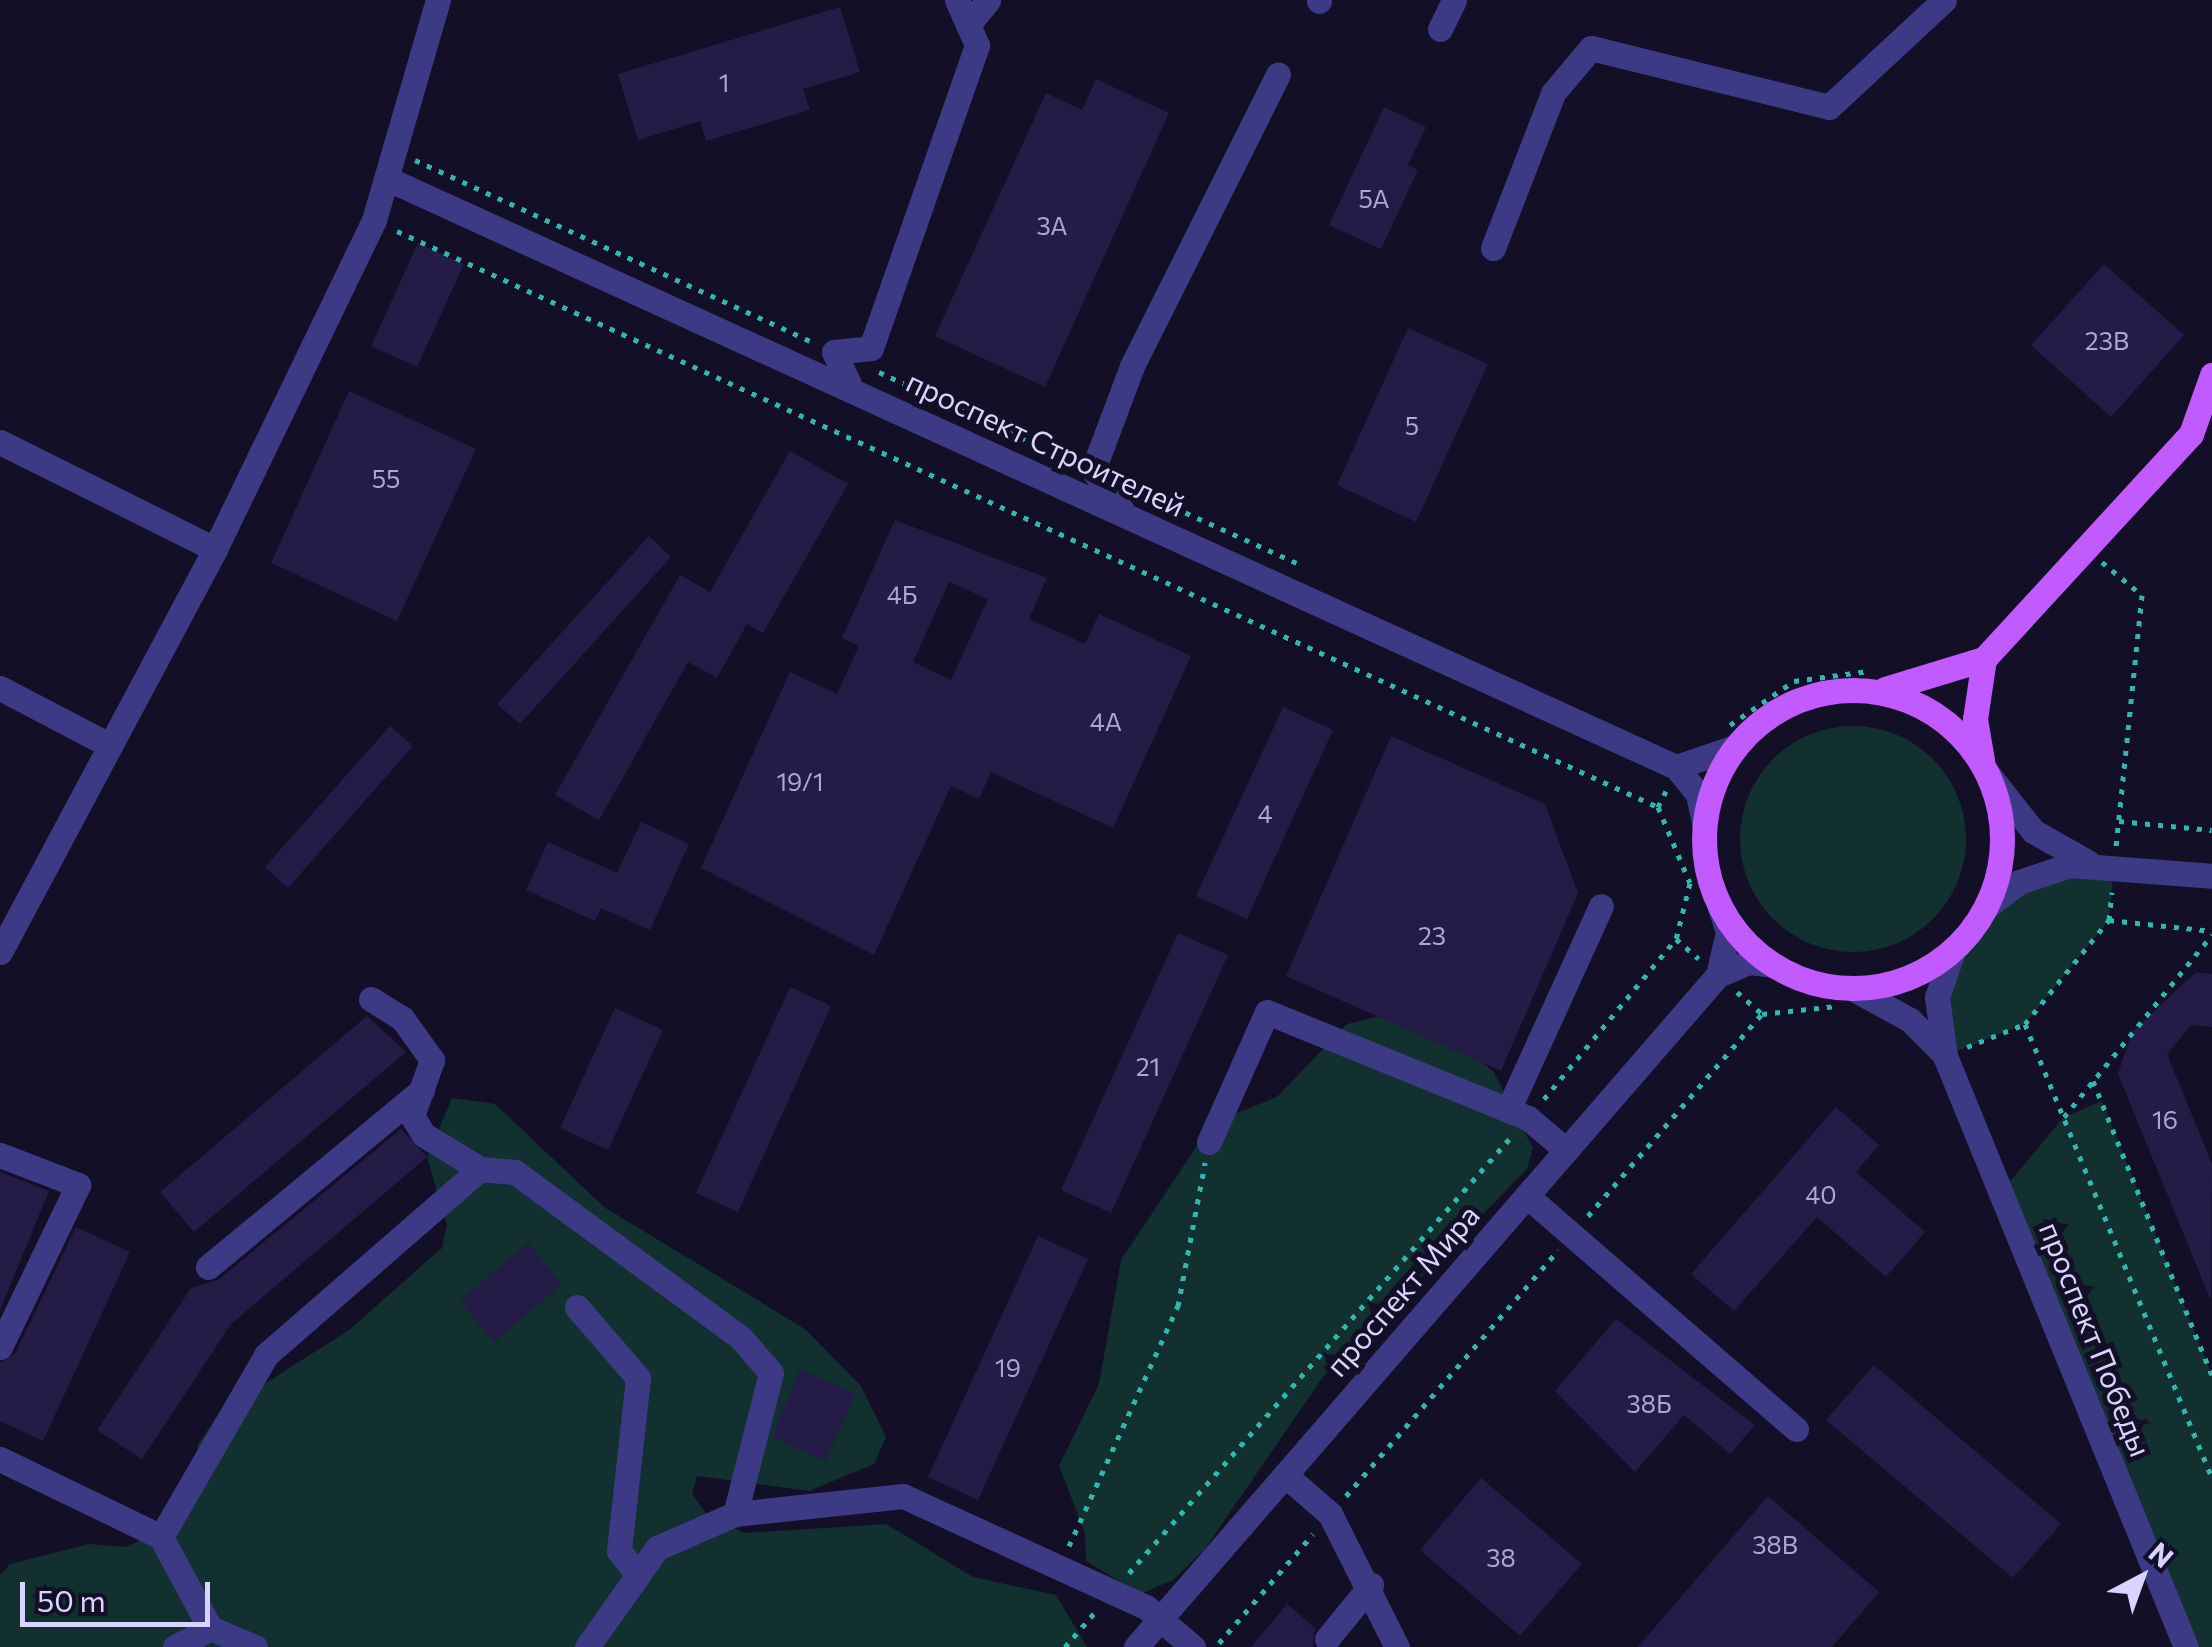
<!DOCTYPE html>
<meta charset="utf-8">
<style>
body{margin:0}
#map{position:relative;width:2212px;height:1647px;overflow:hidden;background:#130f26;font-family:Commissioner,sans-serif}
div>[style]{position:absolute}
.green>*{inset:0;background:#12302f}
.round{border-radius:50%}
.building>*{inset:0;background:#241b47}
.path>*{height:5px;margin-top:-2.5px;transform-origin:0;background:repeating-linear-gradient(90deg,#2fb8b0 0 5px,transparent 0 13px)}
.minor>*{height:25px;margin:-12.5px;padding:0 12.5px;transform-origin:12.5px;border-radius:12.5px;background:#3d3a85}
.major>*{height:25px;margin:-12.5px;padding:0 12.5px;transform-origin:12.5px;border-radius:12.5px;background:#c25bff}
.major>.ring{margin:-12.5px;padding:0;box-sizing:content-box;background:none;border:25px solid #c25bff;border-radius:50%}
span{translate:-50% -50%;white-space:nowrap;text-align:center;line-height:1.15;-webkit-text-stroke:10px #130f26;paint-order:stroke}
.number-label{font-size:25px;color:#aca6d1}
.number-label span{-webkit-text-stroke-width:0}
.street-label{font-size:30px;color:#d9d4ff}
.north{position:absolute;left:2092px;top:1527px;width:100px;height:100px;-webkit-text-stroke:8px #130f26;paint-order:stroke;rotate:41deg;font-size:28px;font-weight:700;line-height:40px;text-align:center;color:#d9d4ff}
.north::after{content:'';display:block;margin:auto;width:35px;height:45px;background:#d9d4ff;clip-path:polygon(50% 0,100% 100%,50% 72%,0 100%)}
.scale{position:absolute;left:20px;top:1582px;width:190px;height:45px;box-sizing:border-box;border:5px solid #d9d4ff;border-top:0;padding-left:12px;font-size:30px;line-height:35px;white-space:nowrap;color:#d9d4ff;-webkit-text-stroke:8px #130f26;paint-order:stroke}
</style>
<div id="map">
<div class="green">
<div class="round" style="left:1740px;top:726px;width:226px;height:226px"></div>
<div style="clip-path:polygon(2114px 866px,2109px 920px,2025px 1024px,1945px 1056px,1953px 951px,1986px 907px,2001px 893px)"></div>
<div style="clip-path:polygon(1388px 1014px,1424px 1020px,1493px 1071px,1533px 1148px,1527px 1169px,1323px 1377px,1204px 1550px,1173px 1580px,1140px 1594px,1086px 1561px,1085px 1533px,1059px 1466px,1099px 1384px,1121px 1260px,1212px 1123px,1277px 1097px,1347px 1024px)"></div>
<div style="clip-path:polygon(452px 1098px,495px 1104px,604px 1207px,805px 1329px,861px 1386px,886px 1437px,874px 1464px,809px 1491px,697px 1476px,692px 1494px,710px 1519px,745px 1533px,886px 1524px,973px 1577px,1056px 1595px,1087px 1647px,0 1647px,0 1575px,10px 1564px,89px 1544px,127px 1547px,176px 1520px,191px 1501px,198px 1444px,220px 1412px,349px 1330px,442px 1248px,447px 1225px,427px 1157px)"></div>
<div style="clip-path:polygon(2102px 1101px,2212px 1375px,2212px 1647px,2186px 1647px,2001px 1192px,2064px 1117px)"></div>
</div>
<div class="building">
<div style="clip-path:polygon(840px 7px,860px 72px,803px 89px,810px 110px,706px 141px,700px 121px,638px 140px,618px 74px)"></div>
<div style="clip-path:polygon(1096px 79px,1169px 113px,1045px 387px,935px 336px,1046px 93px,1082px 110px)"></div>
<div style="clip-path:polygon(1384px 107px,1426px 127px,1408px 165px,1418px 170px,1381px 249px,1329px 225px)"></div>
<div style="clip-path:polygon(418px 243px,464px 264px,417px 367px,371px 346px)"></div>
<div style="clip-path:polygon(2104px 264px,2184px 335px,2111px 417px,2031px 345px)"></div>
<div style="clip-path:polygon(1408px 328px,1488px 364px,1416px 522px,1337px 485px)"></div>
<div style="clip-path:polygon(349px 391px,476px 449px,397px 621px,271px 563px)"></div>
<div style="clip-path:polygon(790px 451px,848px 484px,763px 633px,747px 624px,717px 678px,688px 662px,599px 820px,555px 795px,680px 575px,710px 592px)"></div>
<div style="clip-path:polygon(evenodd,895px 520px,1047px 578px,1029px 619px,1085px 644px,1099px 614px,1191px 656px,1113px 828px,991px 772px,979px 799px,951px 786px,874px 955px,701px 868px,790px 672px,837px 694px,859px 646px,842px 638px,895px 520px,949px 582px,988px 599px,951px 680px,913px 662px,949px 582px)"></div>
<div style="clip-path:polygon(649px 536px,671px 557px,520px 724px,497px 704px)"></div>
<div style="clip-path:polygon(1283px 707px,1333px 730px,1247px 919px,1196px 896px)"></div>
<div style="clip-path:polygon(390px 726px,413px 746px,288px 888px,265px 867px)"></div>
<div style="clip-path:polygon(1391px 736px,1545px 804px,1578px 893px,1501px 1071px,1286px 976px)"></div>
<div style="clip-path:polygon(641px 822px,689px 844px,650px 930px,601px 908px,595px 921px,526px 890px,548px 842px,617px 873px)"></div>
<div style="clip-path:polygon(1178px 933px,1228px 955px,1111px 1213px,1061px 1190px)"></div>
<div style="clip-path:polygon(2196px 972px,2212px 974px,2212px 1027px,2191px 1025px,2167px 1054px,2212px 1164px,2211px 1301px,2118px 1074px,2132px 1032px)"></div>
<div style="clip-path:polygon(790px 987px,831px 1006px,738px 1212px,696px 1193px)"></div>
<div style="clip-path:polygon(615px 1008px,663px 1030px,608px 1150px,560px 1128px)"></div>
<div style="clip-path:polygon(367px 1016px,406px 1052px,194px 1232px,160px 1192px)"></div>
<div style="clip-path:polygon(1836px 1107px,1879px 1145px,1856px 1172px,1925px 1232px,1886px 1277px,1817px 1217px,1734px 1311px,1691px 1274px)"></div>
<div style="clip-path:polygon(401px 1129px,427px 1157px,231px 1324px,142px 1459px,97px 1430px,191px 1288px,218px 1280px)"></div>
<div style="clip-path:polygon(0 1172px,49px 1191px,0 1310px)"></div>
<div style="clip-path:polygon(76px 1227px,130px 1252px,43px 1441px,0 1421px,0 1363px,15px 1354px)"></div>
<div style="clip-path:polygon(1038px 1236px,1088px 1259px,978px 1500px,928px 1477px)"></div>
<div style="clip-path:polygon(528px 1243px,562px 1284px,494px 1342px,460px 1301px)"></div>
<div style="clip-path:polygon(1616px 1319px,1755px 1425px,1730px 1454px,1684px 1415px,1635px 1472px,1555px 1391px)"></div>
<div style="clip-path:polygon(1874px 1365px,2061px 1524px,2013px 1578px,1826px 1420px)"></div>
<div style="clip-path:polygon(800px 1369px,856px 1394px,825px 1461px,772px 1437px)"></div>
<div style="clip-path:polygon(1481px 1478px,1582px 1564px,1520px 1636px,1420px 1550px)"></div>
<div style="clip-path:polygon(1768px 1496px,1879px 1592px,1832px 1647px,1638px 1647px)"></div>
<div style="clip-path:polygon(1287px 1604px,1315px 1628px,1313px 1647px,1251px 1647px)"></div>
</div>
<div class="path">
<div style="left:415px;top:160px;width:440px;rotate:24.6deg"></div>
<div style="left:397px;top:231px;width:1386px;rotate:24.55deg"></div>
<div style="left:879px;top:372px;width:215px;rotate:24.8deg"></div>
<div style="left:1138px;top:491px;width:175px;rotate:24.4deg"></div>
<div style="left:2102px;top:562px;width:52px;rotate:39.5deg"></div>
<div style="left:2142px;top:595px;width:252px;rotate:95.9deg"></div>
<div style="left:1730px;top:725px;width:78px;rotate:-34.5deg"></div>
<div style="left:1794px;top:681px;width:75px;rotate:-7.7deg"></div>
<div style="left:1666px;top:791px;width:18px;rotate:117deg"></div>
<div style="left:1658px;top:807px;width:82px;rotate:67.2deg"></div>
<div style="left:1690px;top:883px;width:58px;rotate:104deg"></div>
<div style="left:1676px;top:939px;width:30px;rotate:41deg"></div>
<div style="left:2119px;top:821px;width:93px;rotate:5.5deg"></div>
<div style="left:2109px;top:920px;width:104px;rotate:6.1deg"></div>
<div style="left:1737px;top:992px;width:33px;rotate:41deg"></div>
<div style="left:1762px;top:1014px;width:75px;rotate:-6.1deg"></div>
<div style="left:2025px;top:1024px;width:491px;rotate:67.6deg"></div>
<div style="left:1967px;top:1047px;width:62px;rotate:-21.6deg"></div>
<div style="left:2025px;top:1024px;width:134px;rotate:-51.1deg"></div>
<div style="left:2109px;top:920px;width:28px;rotate:-84deg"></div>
<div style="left:2093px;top:1081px;width:317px;rotate:68deg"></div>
<div style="left:1544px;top:1099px;width:207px;rotate:-50.5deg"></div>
<div style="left:2064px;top:1117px;width:235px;rotate:-50.9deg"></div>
<div style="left:1588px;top:1216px;width:267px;rotate:-49.3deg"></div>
<div style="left:1346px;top:1496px;width:325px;rotate:-49.2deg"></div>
<div style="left:1069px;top:1546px;width:264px;rotate:-65.6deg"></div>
<div style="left:1178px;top:1306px;width:146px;rotate:-79.3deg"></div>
<div style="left:1129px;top:1573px;width:580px;rotate:-48.78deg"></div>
<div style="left:1219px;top:1643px;width:144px;rotate:-49.2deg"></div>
<div style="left:1065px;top:1647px;width:48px;rotate:-49.3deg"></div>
</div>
<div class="minor">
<div style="left:1319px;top:1px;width:1px;rotate:-90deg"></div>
<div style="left:968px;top:25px;width:32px;rotate:-51deg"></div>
<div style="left:1440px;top:29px;width:32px;rotate:-64deg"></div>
<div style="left:388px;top:179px;width:1416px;rotate:24.54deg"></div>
<div style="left:1676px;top:767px;width:35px;rotate:51deg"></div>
<div style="left:1698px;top:794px;width:30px;rotate:78deg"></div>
<div style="left:1493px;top:248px;width:166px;rotate:-68.8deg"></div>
<div style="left:1553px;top:93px;width:59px;rotate:-49.8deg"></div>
<div style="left:1591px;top:48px;width:245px;rotate:13.9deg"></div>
<div style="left:1829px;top:107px;width:157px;rotate:-42.9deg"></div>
<div style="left:852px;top:390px;width:42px;rotate:-115.3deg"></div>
<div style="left:834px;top:352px;width:37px;rotate:-6deg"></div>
<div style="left:871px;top:348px;width:321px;rotate:-70.7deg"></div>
<div style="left:977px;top:45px;width:49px;rotate:-114deg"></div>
<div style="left:0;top:442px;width:240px;rotate:26.5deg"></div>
<div style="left:1123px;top:512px;width:52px;rotate:-125.5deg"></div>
<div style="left:1093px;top:470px;width:111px;rotate:-69.4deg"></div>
<div style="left:1132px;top:366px;width:326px;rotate:-63.4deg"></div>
<div style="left:0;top:688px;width:119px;rotate:27.6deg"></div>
<div style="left:1676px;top:767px;width:62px;rotate:-18.7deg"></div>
<div style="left:1988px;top:774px;width:73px;rotate:51.7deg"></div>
<div style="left:2033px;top:831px;width:64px;rotate:29.7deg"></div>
<div style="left:1986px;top:907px;width:41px;rotate:-37.1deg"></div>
<div style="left:2019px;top:882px;width:54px;rotate:-18.4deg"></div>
<div style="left:2070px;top:865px;width:142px;rotate:4.4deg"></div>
<div style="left:1953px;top:951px;width:49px;rotate:109.2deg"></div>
<div style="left:1937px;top:997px;width:60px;rotate:82.3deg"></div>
<div style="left:1945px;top:1056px;width:638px;rotate:67.82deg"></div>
<div style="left:0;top:952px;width:457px;rotate:-61.9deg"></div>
<div style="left:215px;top:549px;width:365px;rotate:-64.2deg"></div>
<div style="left:374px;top:220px;width:229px;rotate:-73.8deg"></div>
<div style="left:1718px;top:975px;width:34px;rotate:-23deg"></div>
<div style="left:1749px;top:962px;width:24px;rotate:7deg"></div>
<div style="left:1852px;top:988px;width:66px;rotate:28.9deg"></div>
<div style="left:1910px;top:1020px;width:45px;rotate:45deg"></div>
<div style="left:371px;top:999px;width:36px;rotate:32deg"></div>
<div style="left:402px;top:1018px;width:52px;rotate:54.5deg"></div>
<div style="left:432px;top:1060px;width:59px;rotate:109.7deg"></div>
<div style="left:412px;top:1116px;width:22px;rotate:58deg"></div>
<div style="left:424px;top:1135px;width:66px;rotate:31.3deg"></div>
<div style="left:1508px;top:1110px;width:224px;rotate:-65.5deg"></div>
<div style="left:1209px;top:1142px;width:142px;rotate:-66deg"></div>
<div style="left:1267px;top:1012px;width:282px;rotate:22.1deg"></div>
<div style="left:1528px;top:1118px;width:50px;rotate:40.1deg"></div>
<div style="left:0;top:1155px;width:84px;rotate:21deg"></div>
<div style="left:78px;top:1185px;width:180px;rotate:115.7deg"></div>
<div style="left:1527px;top:1196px;width:356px;rotate:40.9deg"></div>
<div style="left:208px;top:1267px;width:278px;rotate:-39.6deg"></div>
<div style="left:577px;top:1307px;width:94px;rotate:49.3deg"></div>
<div style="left:638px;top:1378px;width:174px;rotate:96.3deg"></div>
<div style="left:619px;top:1551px;width:31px;rotate:52deg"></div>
<div style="left:0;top:1459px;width:179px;rotate:25.8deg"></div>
<div style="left:161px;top:1537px;width:103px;rotate:61.7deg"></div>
<div style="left:210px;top:1628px;width:49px;rotate:22.9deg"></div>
<div style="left:1285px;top:1475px;width:60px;rotate:40.9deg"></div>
<div style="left:1330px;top:1514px;width:149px;rotate:63.3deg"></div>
<div style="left:161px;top:1537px;width:210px;rotate:-60deg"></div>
<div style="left:266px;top:1355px;width:284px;rotate:-41deg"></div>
<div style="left:480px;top:1169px;width:35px;rotate:5deg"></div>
<div style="left:515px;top:1172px;width:280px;rotate:36.3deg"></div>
<div style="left:741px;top:1338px;width:46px;rotate:49.4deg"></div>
<div style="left:771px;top:1373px;width:146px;rotate:104.3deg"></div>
<div style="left:1327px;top:1639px;width:70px;rotate:-50.8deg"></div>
<div style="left:175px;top:1647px;width:40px;rotate:-28deg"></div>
<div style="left:587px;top:1647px;width:121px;rotate:-54.7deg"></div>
<div style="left:657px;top:1548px;width:85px;rotate:-23.6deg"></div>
<div style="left:735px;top:1514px;width:169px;rotate:-6.1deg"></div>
<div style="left:903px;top:1496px;width:267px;rotate:24.6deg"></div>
<div style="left:1146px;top:1607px;width:62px;rotate:40.4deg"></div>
<div style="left:1136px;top:1647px;width:889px;rotate:-49.11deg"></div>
<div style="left:1718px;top:975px;width:44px;rotate:-76.9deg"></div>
<div style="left:1728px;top:932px;width:29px;rotate:-108deg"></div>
</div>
<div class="major">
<div style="left:1885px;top:689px;width:103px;rotate:-16.9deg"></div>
<div class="ring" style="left:1704px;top:690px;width:273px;height:273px"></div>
<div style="left:1982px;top:760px;width:42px;rotate:-99.7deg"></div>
<div style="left:1975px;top:719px;width:61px;rotate:-81.5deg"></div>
<div style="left:1984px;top:659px;width:306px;rotate:-47.4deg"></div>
<div style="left:2191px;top:434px;width:63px;rotate:-70.4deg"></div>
</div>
<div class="number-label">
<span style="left:724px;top:82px">1</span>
<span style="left:1374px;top:198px">5А</span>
<span style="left:1052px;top:225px">3А</span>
<span style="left:2107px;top:340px">23В</span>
<span style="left:1412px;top:425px">5</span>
<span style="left:386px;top:478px">55</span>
<span style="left:902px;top:594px">4Б</span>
<span style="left:1106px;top:721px">4А</span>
<span style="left:800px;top:781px">19/1</span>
<span style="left:1265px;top:813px">4</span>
<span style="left:1432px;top:935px">23</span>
<span style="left:1148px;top:1066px">21</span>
<span style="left:2165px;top:1119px">16</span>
<span style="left:1821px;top:1194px">40</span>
<span style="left:1008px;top:1367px">19</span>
<span style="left:1649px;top:1403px">38Б</span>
<span style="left:1775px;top:1544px">38В</span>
<span style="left:1501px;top:1557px">38</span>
</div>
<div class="street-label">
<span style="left:1046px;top:443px;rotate:25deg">проспект Строителей</span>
<span style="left:1402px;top:1290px;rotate:-49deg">проспект Мира</span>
<span style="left:2096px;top:1339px;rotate:68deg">проспект Победы</span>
</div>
<div class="north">N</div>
<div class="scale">50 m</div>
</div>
